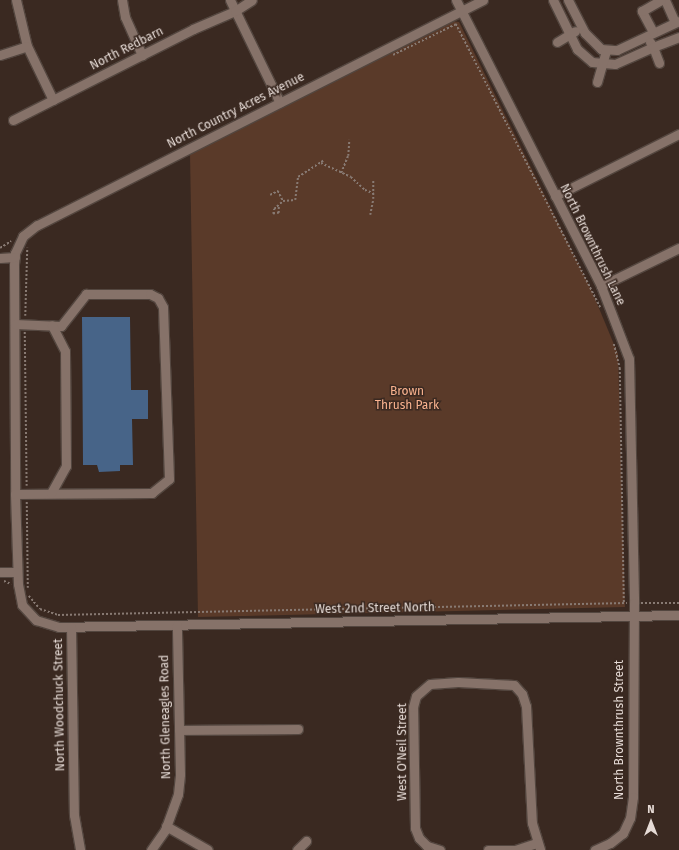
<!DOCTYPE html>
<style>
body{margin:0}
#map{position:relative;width:679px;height:850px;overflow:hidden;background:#3a2921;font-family:"Fira Sans",sans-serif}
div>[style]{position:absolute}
.green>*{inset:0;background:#5a3a29}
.building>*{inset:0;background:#476488}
.path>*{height:1.5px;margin-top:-0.75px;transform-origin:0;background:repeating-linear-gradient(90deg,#887a73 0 2px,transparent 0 4px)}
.roads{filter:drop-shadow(1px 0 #53463f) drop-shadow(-1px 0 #53463f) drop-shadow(0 1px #53463f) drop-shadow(0 -1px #53463f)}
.minor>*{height:9px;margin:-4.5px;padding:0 4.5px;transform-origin:4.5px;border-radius:4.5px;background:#867269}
span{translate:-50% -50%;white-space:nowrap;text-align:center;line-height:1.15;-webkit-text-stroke:3px #3a2921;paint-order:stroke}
.street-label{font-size:12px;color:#e6dbd6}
.park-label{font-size:12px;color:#fbb38f}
.north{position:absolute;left:631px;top:802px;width:40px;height:40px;-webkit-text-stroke:3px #3a2921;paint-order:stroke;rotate:0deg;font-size:11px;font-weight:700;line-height:16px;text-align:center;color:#e6dbd6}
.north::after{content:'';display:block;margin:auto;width:14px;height:18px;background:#e6dbd6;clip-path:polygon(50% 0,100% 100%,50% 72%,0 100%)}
</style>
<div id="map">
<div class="green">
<div style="clip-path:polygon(452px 21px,459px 22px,591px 289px,618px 354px,625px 607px,198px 617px,190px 153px)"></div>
</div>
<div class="building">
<div style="clip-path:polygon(82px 317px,130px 317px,131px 390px,148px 390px,148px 419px,132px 419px,133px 465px,120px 465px,120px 471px,99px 472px,97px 465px,83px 465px)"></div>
</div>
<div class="path">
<div style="left:393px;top:55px;width:70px;rotate:-26.2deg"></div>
<div style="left:456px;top:24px;width:318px;rotate:63deg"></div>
<div style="left:321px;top:163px;width:33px;rotate:25deg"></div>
<div style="left:351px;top:177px;width:19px;rotate:43deg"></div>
<div style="left:365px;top:190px;width:9px;rotate:21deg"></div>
<div style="left:341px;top:173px;width:18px;rotate:-68deg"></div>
<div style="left:348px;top:156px;width:16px;rotate:-86deg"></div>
<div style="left:270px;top:195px;width:9px;rotate:-27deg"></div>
<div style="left:278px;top:191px;width:11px;rotate:63deg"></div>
<div style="left:283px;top:201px;width:12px;rotate:-5deg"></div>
<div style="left:295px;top:200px;width:23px;rotate:-83deg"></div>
<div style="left:298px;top:177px;width:30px;rotate:-33deg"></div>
<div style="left:279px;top:207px;width:6px;rotate:90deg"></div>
<div style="left:279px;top:213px;width:6px;rotate:171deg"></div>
<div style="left:273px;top:214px;width:5px;rotate:-79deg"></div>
<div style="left:274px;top:209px;width:12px;rotate:-42deg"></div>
<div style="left:370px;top:215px;width:16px;rotate:-79deg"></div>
<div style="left:373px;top:199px;width:19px;rotate:-90deg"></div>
<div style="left:0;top:248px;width:13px;rotate:-32deg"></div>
<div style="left:25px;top:316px;width:68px;rotate:-88.3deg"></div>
<div style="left:25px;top:332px;width:154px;rotate:89.3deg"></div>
<div style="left:614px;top:344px;width:25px;rotate:76deg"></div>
<div style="left:620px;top:368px;width:235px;rotate:89deg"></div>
<div style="left:27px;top:502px;width:86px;rotate:89.3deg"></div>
<div style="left:4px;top:581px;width:8px;rotate:23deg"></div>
<div style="left:29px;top:596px;width:17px;rotate:50deg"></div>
<div style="left:40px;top:609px;width:19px;rotate:18deg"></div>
<div style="left:58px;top:615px;width:569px;rotate:-1.21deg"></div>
<div style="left:641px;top:603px;width:38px"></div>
</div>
<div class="roads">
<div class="minor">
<div style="left:16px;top:0;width:47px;rotate:76.6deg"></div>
<div style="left:27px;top:46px;width:60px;rotate:64.3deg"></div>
<div style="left:122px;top:0;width:17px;rotate:80deg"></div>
<div style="left:125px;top:17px;width:42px;rotate:65.9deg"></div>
<div style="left:230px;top:0;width:114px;rotate:64.1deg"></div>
<div style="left:456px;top:0;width:321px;rotate:63.1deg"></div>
<div style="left:601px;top:286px;width:78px;rotate:69deg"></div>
<div style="left:629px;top:359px;width:244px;rotate:88.8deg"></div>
<div style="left:634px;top:603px;width:194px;rotate:90.3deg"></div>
<div style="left:633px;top:797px;width:21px;rotate:98deg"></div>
<div style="left:630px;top:818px;width:17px;rotate:115deg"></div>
<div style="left:623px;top:833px;width:16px;rotate:142deg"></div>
<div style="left:610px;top:843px;width:17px;rotate:155deg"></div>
<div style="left:483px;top:0;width:500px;rotate:153.2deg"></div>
<div style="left:37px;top:225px;width:18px;rotate:142deg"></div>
<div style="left:23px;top:236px;width:19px;rotate:115deg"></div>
<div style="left:15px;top:253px;width:12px;rotate:95deg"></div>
<div style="left:14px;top:265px;width:229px;rotate:89.7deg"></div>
<div style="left:15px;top:494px;width:90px;rotate:88.1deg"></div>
<div style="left:18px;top:584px;width:21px;rotate:79deg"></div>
<div style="left:22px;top:605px;width:21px;rotate:47deg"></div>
<div style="left:36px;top:620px;width:24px;rotate:17deg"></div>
<div style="left:59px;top:627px;width:620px;rotate:-1.11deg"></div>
<div style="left:553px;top:0;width:55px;rotate:63.9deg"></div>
<div style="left:577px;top:49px;width:20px;rotate:41deg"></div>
<div style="left:592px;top:62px;width:23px;rotate:5deg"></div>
<div style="left:615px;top:64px;width:42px;rotate:-24.1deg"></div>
<div style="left:653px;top:47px;width:17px;rotate:69deg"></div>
<div style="left:568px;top:0;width:37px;rotate:63deg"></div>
<div style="left:585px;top:33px;width:23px;rotate:45deg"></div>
<div style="left:601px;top:49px;width:16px;rotate:4deg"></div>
<div style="left:617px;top:50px;width:68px;rotate:-25.1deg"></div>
<div style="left:665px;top:0;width:24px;rotate:66deg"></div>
<div style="left:653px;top:32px;width:24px;rotate:-118deg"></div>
<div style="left:642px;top:11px;width:22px;rotate:-30deg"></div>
<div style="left:557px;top:42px;width:21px;rotate:-31deg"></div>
<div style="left:650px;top:42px;width:6px;rotate:59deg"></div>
<div style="left:653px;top:47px;width:28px;rotate:-21deg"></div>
<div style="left:0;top:55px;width:28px;rotate:-18deg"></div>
<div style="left:597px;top:82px;width:33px;rotate:-74deg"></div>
<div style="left:13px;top:120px;width:202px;rotate:-26.8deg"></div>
<div style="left:193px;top:29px;width:46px;rotate:-23.2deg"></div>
<div style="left:235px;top:11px;width:20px;rotate:-33deg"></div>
<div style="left:555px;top:196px;width:139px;rotate:-26.6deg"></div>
<div style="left:0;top:258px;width:15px;rotate:-4deg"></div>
<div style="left:601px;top:286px;width:87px;rotate:-26deg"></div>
<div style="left:15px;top:324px;width:46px;rotate:2.5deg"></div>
<div style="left:61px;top:326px;width:41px;rotate:-52deg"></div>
<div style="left:86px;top:294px;width:64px"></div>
<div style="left:150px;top:294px;width:9px;rotate:27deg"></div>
<div style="left:158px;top:298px;width:10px;rotate:61deg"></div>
<div style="left:163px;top:307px;width:172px;rotate:88deg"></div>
<div style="left:169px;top:479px;width:22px;rotate:141deg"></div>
<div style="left:152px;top:493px;width:137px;rotate:179.6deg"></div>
<div style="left:51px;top:493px;width:31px;rotate:-61deg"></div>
<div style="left:66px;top:466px;width:115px;rotate:-90.5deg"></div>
<div style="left:65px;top:351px;width:29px;rotate:-117deg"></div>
<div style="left:0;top:572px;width:17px"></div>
<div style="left:71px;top:627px;width:188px;rotate:89.1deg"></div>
<div style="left:74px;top:815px;width:36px;rotate:80deg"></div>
<div style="left:179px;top:730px;width:119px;rotate:-0.5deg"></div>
<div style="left:166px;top:826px;width:48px;rotate:29.7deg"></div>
<div style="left:151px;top:850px;width:24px;rotate:-55deg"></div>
<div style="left:165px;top:830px;width:38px;rotate:-70deg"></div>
<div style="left:178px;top:794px;width:20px;rotate:-84deg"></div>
<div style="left:180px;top:774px;width:149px;rotate:-91.2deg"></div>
<div style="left:297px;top:850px;width:13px;rotate:-45deg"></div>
<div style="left:440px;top:850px;width:14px;rotate:-163deg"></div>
<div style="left:427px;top:846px;width:11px;rotate:-135deg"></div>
<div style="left:419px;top:838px;width:11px;rotate:-112deg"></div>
<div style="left:415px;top:828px;width:121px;rotate:-90.9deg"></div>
<div style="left:413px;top:707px;width:11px;rotate:-75deg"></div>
<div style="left:416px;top:696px;width:18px;rotate:-41deg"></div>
<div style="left:430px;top:684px;width:28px;rotate:-4deg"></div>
<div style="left:458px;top:682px;width:56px;rotate:3.1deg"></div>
<div style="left:514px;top:685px;width:12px;rotate:48deg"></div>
<div style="left:522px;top:694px;width:13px;rotate:72deg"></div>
<div style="left:526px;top:706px;width:117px;rotate:87.1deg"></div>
<div style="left:532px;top:823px;width:28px;rotate:73deg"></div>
<div style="left:488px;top:850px;width:27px"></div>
<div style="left:515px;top:850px;width:23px;rotate:-18deg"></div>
</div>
</div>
<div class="street-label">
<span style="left:127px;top:49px;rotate:-27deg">North Redbarn</span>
<span style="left:236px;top:111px;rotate:-27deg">North Country Acres Avenue</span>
<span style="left:592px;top:245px;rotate:64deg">North Brownthrush Lane</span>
<span style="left:375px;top:609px;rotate:-1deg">West 2nd Street North</span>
<span style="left:60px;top:705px;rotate:-91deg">North Woodchuck Street</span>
<span style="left:166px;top:717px;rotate:-91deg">North Gleneagles Road</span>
<span style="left:620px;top:730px;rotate:-90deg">North Brownthrush Street</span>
<span style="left:403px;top:752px;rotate:-90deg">West O'Neil Street</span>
</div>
<div class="park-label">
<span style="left:407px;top:399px">Brown<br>Thrush Park</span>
</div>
<div class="north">N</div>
</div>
